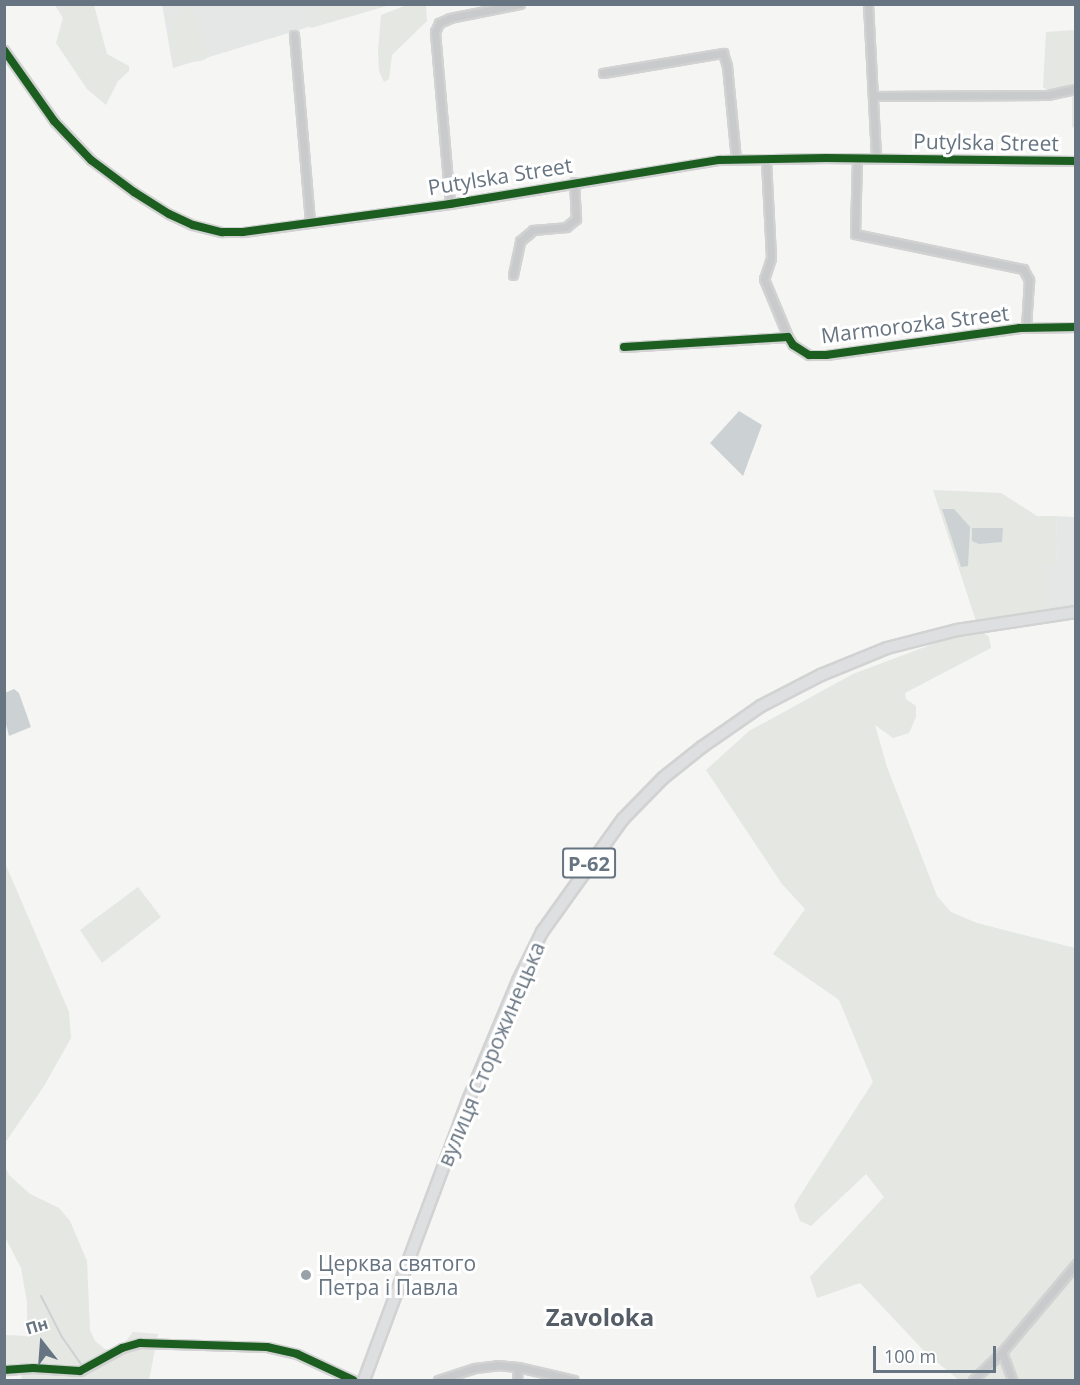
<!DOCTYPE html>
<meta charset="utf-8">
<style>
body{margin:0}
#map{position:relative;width:1080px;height:1385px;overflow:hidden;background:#f5f5f4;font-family:"Open Sans",sans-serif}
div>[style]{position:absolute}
.built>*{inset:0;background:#e5e6e6}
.green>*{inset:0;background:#e4e7e2}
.water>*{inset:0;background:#ccd2d4}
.stream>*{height:2px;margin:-1px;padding:0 1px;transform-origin:1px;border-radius:1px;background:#ccd2d4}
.roads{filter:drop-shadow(2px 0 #d2d2d3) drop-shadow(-2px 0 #d2d2d3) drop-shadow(0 2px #d2d2d3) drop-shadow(0 -2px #d2d2d3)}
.street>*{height:7px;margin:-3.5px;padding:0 3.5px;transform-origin:3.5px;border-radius:3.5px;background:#c9cacb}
.primary>*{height:10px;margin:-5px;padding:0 5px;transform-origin:5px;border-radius:5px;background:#dedfe0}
.cycleway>*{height:8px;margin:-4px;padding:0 4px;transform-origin:4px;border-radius:4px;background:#1b5e20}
.dots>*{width:16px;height:16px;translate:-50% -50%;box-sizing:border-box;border:3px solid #fff;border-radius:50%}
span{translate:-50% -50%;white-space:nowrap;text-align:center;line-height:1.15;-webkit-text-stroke:6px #fff;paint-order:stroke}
.shield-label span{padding:2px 4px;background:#fff;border:2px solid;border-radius:4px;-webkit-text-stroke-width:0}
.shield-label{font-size:20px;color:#677481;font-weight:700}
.street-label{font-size:21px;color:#677481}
.poi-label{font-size:21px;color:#677481}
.left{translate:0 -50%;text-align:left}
.quarter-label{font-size:24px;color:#555d67;font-weight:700}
.frame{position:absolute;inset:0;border:6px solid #677481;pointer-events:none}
.north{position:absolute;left:12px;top:1313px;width:60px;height:60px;-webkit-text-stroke:4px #fff;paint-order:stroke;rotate:343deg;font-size:16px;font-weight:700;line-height:24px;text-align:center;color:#677481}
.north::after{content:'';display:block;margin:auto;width:21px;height:27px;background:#677481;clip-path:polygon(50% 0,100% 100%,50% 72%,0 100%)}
.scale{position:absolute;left:873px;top:1346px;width:123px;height:27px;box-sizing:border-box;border:3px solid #677481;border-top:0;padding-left:8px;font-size:18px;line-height:21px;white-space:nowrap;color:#677481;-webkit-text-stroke:4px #fff;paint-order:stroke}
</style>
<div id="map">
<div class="built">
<div style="clip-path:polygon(162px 4px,381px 5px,173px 68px)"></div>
<div style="clip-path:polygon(1056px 516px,1075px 517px,1075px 609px,1048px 614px,1048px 565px,1058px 564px)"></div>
</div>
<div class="green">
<div style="clip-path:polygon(187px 4px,195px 16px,208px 53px,206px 59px,200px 61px,180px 63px,172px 55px,169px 34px,173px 22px,183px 6px)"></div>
<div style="clip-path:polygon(55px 5px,94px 5px,107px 54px,129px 66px,129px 71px,118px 81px,106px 105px,87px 89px,56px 43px,63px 18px)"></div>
<div style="clip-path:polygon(314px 5px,314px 4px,390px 5px,311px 28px,301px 15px)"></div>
<div style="clip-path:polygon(407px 5px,426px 5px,427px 21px,392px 55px,389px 79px,384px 82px,379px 71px,378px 52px,381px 15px)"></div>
<div style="clip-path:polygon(1075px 30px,1075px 128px,1072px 127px,1072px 94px,1043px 88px,1046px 32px)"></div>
<div style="clip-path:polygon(933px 490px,1001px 493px,1037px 516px,1056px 516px,1058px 565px,1048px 565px,1048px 614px,978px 628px,989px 637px,991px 648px,905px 693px,906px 699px,916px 706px,916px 717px,909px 733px,893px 738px,875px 725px,887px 767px,937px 896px,951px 912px,977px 923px,1075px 948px,1075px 1380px,959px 1380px,927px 1354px,860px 1283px,817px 1298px,810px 1277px,884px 1197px,866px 1174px,811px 1226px,800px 1221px,794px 1205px,873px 1082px,839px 1000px,773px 954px,805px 909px,782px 884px,706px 770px,749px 731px,853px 674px,978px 627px)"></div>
<div style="clip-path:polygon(5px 863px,69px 1012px,71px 1038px,44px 1086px,5px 1143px)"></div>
<div style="clip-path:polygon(138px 887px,161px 917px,102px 963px,80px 930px)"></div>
<div style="clip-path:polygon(4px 1164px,9px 1175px,30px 1194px,59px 1208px,70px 1221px,87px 1261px,90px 1330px,95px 1341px,105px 1349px,118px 1351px,133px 1332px,158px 1334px,149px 1380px,22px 1380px,21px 1375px,5px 1377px,5px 1335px,27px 1336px,27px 1302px,21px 1268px,5px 1237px)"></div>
</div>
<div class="water">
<div style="clip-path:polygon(739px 411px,762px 425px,743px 476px,710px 443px)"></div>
<div style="clip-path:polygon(942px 509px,954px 509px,970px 527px,968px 566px,961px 567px)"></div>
<div style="clip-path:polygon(972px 528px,1003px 528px,1002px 542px,979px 544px,972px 541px)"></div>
<div style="clip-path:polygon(14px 689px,19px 693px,31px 727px,9px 736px,5px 721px,5px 693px)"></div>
</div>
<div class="stream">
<div style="left:41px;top:1296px;width:46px;rotate:62.9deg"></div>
<div style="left:62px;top:1337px;width:37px;rotate:55deg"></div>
</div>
<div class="roads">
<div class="street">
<div style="left:868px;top:4px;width:155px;rotate:87deg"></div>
<div style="left:294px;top:35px;width:188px;rotate:85.1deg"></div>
<div style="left:4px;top:50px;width:87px;rotate:54.8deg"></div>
<div style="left:54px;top:121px;width:54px;rotate:46.5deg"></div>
<div style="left:91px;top:160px;width:54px;rotate:36.7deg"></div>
<div style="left:134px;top:192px;width:41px;rotate:32.2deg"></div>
<div style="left:169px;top:214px;width:26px;rotate:25deg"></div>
<div style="left:193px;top:225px;width:30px;rotate:14deg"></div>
<div style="left:222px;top:232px;width:21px"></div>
<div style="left:243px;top:232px;width:209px;rotate:-7.7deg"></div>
<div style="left:450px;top:204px;width:273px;rotate:-9.3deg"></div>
<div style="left:719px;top:160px;width:107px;rotate:-1.1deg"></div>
<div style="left:826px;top:158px;width:250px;rotate:0.7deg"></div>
<div style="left:603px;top:73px;width:122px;rotate:-9.5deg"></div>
<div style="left:723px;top:53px;width:14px;rotate:73deg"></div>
<div style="left:727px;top:66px;width:94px;rotate:84.5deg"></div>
<div style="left:873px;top:96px;width:174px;rotate:-0.3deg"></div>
<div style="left:1047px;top:95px;width:30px;rotate:-12deg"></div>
<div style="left:857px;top:158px;width:76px;rotate:91.5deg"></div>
<div style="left:855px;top:234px;width:172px;rotate:11.8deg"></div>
<div style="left:1023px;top:269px;width:13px;rotate:61deg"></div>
<div style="left:1029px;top:280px;width:48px;rotate:93.6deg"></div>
<div style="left:766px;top:161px;width:97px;rotate:87deg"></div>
<div style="left:771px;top:258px;width:22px;rotate:108deg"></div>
<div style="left:764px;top:279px;width:63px;rotate:67.5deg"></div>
<div style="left:450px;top:204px;width:173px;rotate:-95deg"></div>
<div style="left:435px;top:32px;width:10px;rotate:-66deg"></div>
<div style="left:439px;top:23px;width:12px;rotate:-24deg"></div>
<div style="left:450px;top:18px;width:71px;rotate:-11.3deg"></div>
<div style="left:513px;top:275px;width:35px;rotate:-78deg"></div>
<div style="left:520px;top:241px;width:17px;rotate:-40deg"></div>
<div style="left:533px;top:230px;width:33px;rotate:-5deg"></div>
<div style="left:566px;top:227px;width:13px;rotate:-39deg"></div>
<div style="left:576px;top:219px;width:37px;rotate:-93deg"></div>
<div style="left:624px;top:347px;width:164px;rotate:-3.5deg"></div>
<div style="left:788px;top:337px;width:9px;rotate:58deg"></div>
<div style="left:793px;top:345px;width:19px;rotate:32deg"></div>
<div style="left:809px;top:355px;width:17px"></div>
<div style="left:826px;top:355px;width:196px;rotate:-7.9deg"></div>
<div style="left:1020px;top:328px;width:56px;rotate:-1deg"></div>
<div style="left:1002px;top:1352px;width:30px;rotate:70deg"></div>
<div style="left:4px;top:1370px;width:29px;rotate:-4deg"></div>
<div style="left:33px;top:1368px;width:47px;rotate:3.7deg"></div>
<div style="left:80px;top:1371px;width:48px;rotate:-28.7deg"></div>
<div style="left:122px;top:1348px;width:19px;rotate:-16deg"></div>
<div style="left:140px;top:1343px;width:127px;rotate:1.8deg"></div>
<div style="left:267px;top:1347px;width:31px;rotate:13deg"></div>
<div style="left:297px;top:1354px;width:62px;rotate:24.9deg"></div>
<div style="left:438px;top:1380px;width:39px;rotate:-18deg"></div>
<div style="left:475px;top:1368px;width:23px;rotate:-7deg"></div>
<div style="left:498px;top:1365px;width:20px;rotate:6deg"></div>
<div style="left:518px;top:1367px;width:57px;rotate:13.1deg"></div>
<div style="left:517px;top:1380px;width:13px;rotate:-86deg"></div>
<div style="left:973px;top:1380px;width:40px;rotate:-44deg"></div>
<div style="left:1002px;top:1352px;width:115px;rotate:-49.9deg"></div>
</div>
<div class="primary">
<div style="left:364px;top:1380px;width:296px;rotate:-69.6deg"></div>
<div style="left:467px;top:1103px;width:132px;rotate:-67.3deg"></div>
<div style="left:518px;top:981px;width:55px;rotate:-63.9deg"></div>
<div style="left:542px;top:932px;width:139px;rotate:-54.4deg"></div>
<div style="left:623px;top:819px;width:57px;rotate:-45.7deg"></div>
<div style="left:663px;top:778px;width:50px;rotate:-38.5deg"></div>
<div style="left:702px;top:747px;width:72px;rotate:-34.8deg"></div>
<div style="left:761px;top:706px;width:68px;rotate:-27.3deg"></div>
<div style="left:821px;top:675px;width:71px;rotate:-22.2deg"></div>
<div style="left:887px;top:648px;width:72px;rotate:-14.4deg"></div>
<div style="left:957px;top:630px;width:120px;rotate:-8.6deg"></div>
</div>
</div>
<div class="cycleway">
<div style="left:4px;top:50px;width:87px;rotate:54.8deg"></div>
<div style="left:54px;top:121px;width:54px;rotate:46.5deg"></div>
<div style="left:91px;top:160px;width:54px;rotate:36.7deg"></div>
<div style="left:134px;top:192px;width:41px;rotate:32.2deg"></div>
<div style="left:169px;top:214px;width:26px;rotate:25deg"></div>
<div style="left:193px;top:225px;width:30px;rotate:14deg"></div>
<div style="left:222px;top:232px;width:21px"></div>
<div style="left:243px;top:232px;width:209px;rotate:-7.7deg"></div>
<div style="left:450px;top:204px;width:273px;rotate:-9.3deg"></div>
<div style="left:719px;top:160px;width:107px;rotate:-1.1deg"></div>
<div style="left:826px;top:158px;width:250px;rotate:0.7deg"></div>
<div style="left:624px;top:347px;width:164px;rotate:-3.5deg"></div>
<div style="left:788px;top:337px;width:9px;rotate:58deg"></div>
<div style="left:793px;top:345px;width:19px;rotate:32deg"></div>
<div style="left:809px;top:355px;width:17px"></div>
<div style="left:826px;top:355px;width:196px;rotate:-7.9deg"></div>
<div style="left:1020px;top:328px;width:56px;rotate:-1deg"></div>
<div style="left:4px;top:1370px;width:29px;rotate:-4deg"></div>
<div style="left:33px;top:1368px;width:47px;rotate:3.7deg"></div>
<div style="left:80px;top:1371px;width:48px;rotate:-28.7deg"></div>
<div style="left:122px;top:1348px;width:19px;rotate:-16deg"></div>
<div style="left:140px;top:1343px;width:127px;rotate:1.8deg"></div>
<div style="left:267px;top:1347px;width:31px;rotate:13deg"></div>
<div style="left:297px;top:1354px;width:62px;rotate:24.9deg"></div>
</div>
<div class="dots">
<div style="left:306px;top:1275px;background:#99a1a9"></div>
</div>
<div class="shield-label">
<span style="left:589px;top:863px">Р-62</span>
</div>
<div class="street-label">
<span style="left:986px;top:142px;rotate:1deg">Putylska Street</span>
<span style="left:500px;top:176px;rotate:-9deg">Putylska Street</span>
<span style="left:915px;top:324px;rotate:-7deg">Marmorozka Street</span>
<span style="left:491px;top:1054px;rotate:-67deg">вулиця Сторожинецька</span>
</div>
<div class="poi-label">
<span class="left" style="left:318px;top:1275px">Церква святого<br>Петра і Павла</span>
</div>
<div class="quarter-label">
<span style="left:600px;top:1317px">Zavoloka</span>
</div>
<div class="frame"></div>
<div class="north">Пн</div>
<div class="scale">100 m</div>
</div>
